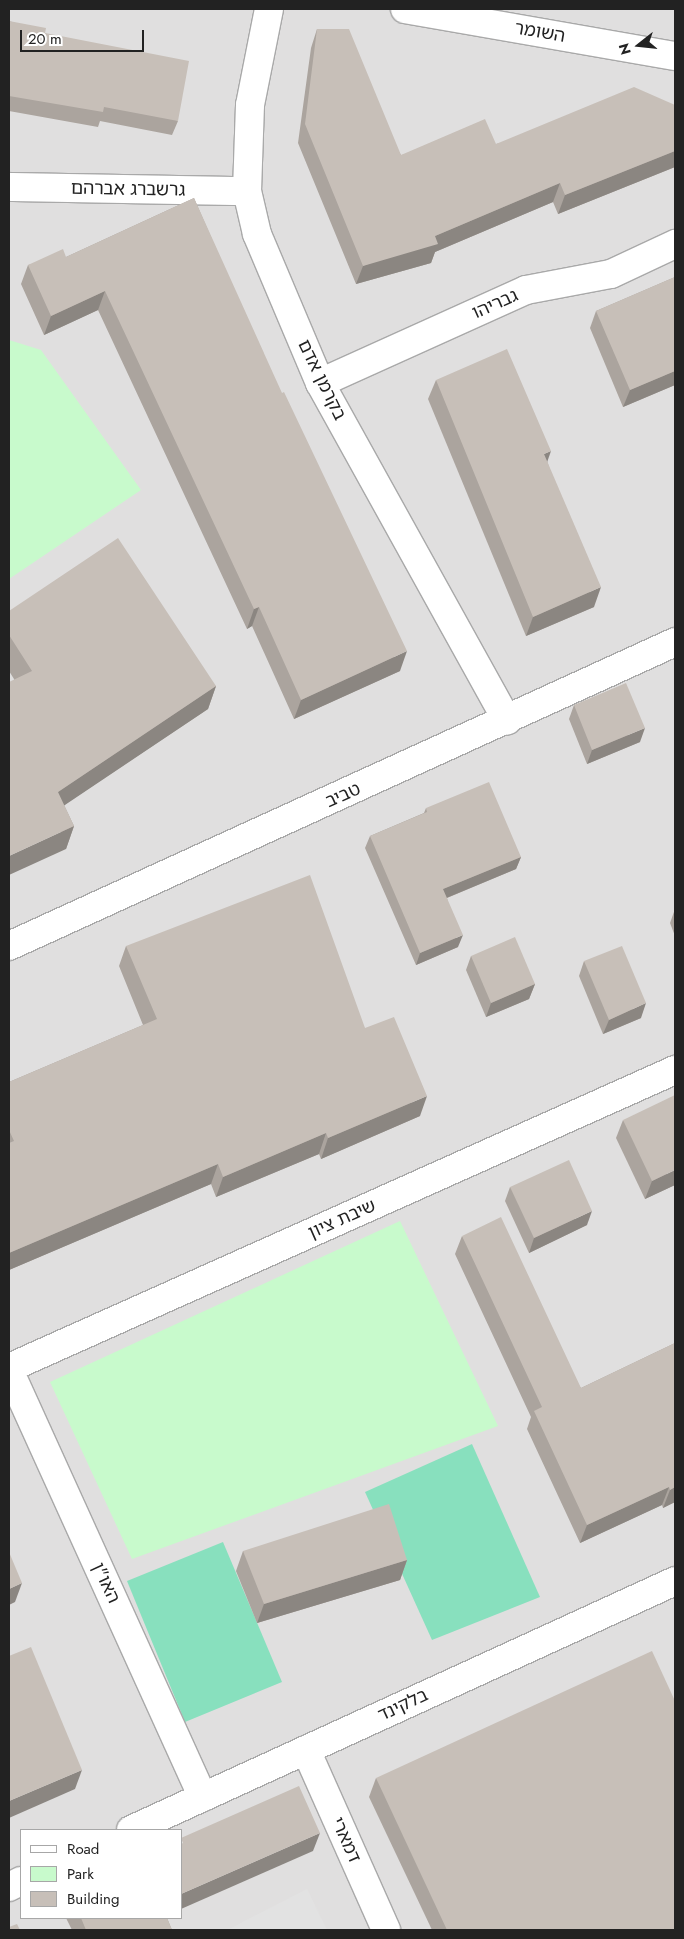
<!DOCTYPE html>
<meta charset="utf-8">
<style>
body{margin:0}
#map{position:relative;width:684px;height:1939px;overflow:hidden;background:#f2efe9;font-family:Jost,"Noto Sans Hebrew",sans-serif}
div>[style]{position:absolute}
.residential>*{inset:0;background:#e0dfdf}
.park>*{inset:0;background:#c8facc}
.pitch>*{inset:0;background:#88e0be}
.parking>*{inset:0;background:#e2e2e2}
.roads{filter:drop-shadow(1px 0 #a9a9a9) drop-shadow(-1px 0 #a9a9a9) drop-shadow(0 1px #a9a9a9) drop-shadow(0 -1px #a9a9a9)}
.minor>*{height:28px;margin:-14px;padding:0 14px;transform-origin:14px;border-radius:14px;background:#fff}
.wall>*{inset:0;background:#aba49e}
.shaded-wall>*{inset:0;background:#8b8681}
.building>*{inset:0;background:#c7bfb8}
span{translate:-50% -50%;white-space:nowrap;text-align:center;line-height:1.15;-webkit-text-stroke:4px #fff;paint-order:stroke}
.street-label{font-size:18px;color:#222}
.frame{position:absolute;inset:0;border:10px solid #222;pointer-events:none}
.legend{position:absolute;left:20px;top:1829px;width:162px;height:90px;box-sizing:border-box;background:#fff;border:1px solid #a7a7a7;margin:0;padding:6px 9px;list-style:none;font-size:15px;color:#222}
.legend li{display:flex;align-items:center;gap:10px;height:25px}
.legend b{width:25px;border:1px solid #a7a7a7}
.north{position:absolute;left:614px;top:20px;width:50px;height:50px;-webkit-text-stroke:4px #fff;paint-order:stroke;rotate:254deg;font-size:14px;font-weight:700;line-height:20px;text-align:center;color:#222}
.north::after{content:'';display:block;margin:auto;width:18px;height:22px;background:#222;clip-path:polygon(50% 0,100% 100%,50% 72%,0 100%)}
.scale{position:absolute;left:20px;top:30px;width:124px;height:22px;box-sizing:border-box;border:2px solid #222;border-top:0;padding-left:6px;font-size:15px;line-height:18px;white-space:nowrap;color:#222;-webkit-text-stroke:4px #fff;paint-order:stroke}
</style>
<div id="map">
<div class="residential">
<div style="clip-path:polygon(evenodd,9px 9px,675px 9px,675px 1930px,9px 1930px,9px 9px,21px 1830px,181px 1830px,181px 1918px,21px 1918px,21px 1830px)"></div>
</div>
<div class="park">
<div style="clip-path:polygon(9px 340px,41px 350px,141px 490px,9px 579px)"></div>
<div style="clip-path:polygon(400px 1221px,498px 1426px,132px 1559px,50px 1382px)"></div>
</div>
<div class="pitch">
<div style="clip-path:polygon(472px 1444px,540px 1597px,432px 1640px,365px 1492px)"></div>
<div style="clip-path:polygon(223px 1542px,282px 1682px,185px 1722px,127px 1581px)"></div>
</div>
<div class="parking">
<div style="clip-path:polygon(307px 1889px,327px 1930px,227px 1930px)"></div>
</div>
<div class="roads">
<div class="minor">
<div style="left:269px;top:9px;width:98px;rotate:101.2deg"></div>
<div style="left:250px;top:105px;width:86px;rotate:92deg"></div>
<div style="left:247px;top:191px;width:44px;rotate:76.9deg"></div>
<div style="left:257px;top:234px;width:162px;rotate:67.1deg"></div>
<div style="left:320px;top:383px;width:386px;rotate:61deg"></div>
<div style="left:405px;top:9px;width:274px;rotate:9.9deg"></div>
<div style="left:9px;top:187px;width:238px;rotate:1deg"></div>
<div style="left:320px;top:383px;width:226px;rotate:-24.3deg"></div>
<div style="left:526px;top:290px;width:86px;rotate:-10.7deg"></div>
<div style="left:611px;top:274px;width:71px;rotate:-25.1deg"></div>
<div style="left:9px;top:946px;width:732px;rotate:-24.53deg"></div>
<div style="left:9px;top:1368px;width:730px;rotate:-24.11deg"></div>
<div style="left:9px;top:1370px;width:469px;rotate:65.6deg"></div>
<div style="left:306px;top:1750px;width:197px;rotate:66deg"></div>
<div style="left:131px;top:1830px;width:598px;rotate:-24.59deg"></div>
<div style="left:9px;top:1887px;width:13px;rotate:-27deg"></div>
</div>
</div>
<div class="wall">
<div style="clip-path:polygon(9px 21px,45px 33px,178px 121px,172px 135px,100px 121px,98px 127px,9px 111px)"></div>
<div style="clip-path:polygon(317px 29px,401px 155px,496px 144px,675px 105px,675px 167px,558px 214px,553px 202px,435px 252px,431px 263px,356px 284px,298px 143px,311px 48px)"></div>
<div style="clip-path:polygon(194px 198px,400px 671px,294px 719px,252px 626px,247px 629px,98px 310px,44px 335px,21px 284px,28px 265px,66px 257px)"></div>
<div style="clip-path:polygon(675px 277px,675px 385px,623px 407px,590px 328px,596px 311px)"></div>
<div style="clip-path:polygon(436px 380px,547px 461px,594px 607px,526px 636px,428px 399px)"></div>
<div style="clip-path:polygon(9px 611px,216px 686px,208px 709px,64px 805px,74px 826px,66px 849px,14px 679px,9px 671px)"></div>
<div style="clip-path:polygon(574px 705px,640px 742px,587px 764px,569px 719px)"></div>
<div style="clip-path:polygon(426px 808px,521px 857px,516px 869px,447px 898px,458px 947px,416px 965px,365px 848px,370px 836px,424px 813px)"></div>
<div style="clip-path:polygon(675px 909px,675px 936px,670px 923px)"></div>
<div style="clip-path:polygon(126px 946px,365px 1028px,420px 1116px,321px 1159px,319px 1154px,216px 1197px,211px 1184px,9px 1270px,9px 1082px,143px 1025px,119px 966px)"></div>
<div style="clip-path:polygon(471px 956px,535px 984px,529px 999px,486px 1017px,466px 970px)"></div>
<div style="clip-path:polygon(584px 961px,641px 1018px,603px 1034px,579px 976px)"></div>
<div style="clip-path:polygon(623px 1120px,675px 1185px,645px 1199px,616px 1138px)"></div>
<div style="clip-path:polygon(510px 1187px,587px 1225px,529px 1253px,505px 1201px)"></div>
<div style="clip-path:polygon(462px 1236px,581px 1388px,675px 1343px,675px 1502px,663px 1508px,662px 1505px,580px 1543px,527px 1429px,531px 1417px,455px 1254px)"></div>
<div style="clip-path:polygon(243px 1551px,407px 1560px,400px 1580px,257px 1623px,236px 1571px)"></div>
<div style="clip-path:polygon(376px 1778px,675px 1930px,432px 1930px,369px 1797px)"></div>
<div style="clip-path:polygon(66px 1918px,167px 1918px,172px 1930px,72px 1930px)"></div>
</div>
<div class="shaded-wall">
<div style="clip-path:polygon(675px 151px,675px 167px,558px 214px,565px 195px)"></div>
<div style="clip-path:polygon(560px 183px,553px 202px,435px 252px,431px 263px,356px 284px,363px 266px,435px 236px)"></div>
<div style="clip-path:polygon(105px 291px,98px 310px,44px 335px,51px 316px)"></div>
<div style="clip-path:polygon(675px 371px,675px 385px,623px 407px,630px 390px)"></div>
<div style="clip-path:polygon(551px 451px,544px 471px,544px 454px)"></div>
<div style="clip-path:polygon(601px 587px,594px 607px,526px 636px,533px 617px)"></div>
<div style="clip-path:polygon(259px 607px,252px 626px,247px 629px,254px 609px)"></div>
<div style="clip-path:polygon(407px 651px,400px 671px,294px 719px,301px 700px)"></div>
<div style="clip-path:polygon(216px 686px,208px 709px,50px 815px,58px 792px)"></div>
<div style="clip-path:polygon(645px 728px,640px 742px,587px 764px,592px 750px)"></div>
<div style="clip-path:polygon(74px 826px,66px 849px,9px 875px,9px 856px)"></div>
<div style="clip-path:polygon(521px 857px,516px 869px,439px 901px,443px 889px)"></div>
<div style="clip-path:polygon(463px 935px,458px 947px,416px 965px,420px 953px)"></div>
<div style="clip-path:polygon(535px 984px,529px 999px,486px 1017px,491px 1003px)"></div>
<div style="clip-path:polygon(646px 1003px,641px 1018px,603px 1034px,609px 1020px)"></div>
<div style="clip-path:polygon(427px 1096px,420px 1116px,321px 1159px,328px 1138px)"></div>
<div style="clip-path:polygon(326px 1133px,319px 1154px,216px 1197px,223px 1177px)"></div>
<div style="clip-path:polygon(218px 1164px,211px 1184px,9px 1270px,9px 1253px)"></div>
<div style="clip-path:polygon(675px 1170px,675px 1185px,645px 1199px,652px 1181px)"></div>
<div style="clip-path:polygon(592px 1211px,587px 1225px,529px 1253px,534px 1238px)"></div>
<div style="clip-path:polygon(669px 1487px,662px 1505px,580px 1543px,587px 1525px)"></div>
<div style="clip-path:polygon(675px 1487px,675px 1502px,663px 1508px,670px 1490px)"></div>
<div style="clip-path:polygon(407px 1560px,400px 1580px,257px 1623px,264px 1604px)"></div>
<div style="clip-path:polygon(22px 1583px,15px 1602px,9px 1605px,9px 1589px)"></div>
<div style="clip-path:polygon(82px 1770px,75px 1789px,9px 1818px,9px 1801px)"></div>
<div style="clip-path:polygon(320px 1833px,313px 1851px,181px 1909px,181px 1894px)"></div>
</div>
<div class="building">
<div style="clip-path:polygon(9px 21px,46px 28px,45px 33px,189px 61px,178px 121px,104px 107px,103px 112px,9px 96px)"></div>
<div style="clip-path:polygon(317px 29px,349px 29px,401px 155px,485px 119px,496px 144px,634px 87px,675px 105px,675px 151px,565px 195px,560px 183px,435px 236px,438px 244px,363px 266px,305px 124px)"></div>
<div style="clip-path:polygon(194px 198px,282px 393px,284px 392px,407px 651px,301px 700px,259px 607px,254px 609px,105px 291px,51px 316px,28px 265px,63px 249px,66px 257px)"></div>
<div style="clip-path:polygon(675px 277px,675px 371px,630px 390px,596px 311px)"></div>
<div style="clip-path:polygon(507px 349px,551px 451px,544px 454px,601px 587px,533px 617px,436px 380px)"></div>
<div style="clip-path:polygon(118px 538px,216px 686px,58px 792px,74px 826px,9px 856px,9px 682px,32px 671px,9px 635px,9px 611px)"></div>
<div style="clip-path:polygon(626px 683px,645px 728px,592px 750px,574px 705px)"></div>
<div style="clip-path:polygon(489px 782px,521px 857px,443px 889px,463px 935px,420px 953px,370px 836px,427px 812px,426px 808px)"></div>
<div style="clip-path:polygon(310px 875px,365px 1028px,394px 1017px,427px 1096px,328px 1138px,326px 1133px,223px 1177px,218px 1164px,9px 1253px,9px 1143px,14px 1141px,9px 1130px,9px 1082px,157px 1019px,126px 946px)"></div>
<div style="clip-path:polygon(515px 937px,535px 984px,491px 1003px,471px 956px)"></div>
<div style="clip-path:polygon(622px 946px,646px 1003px,609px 1020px,584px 961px)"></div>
<div style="clip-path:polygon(675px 1095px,675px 1170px,652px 1181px,623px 1120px)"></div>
<div style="clip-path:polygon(569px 1160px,592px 1211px,534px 1238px,510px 1187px)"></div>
<div style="clip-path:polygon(501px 1217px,581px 1388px,675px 1343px,675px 1487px,670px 1490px,669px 1487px,587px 1525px,534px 1411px,542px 1407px,462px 1236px)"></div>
<div style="clip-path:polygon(389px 1504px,407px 1560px,264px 1604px,243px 1551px)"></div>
<div style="clip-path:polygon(9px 1552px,22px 1583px,9px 1589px)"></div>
<div style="clip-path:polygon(31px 1647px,82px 1770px,9px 1801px,9px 1656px)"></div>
<div style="clip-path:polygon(652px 1651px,675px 1701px,675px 1930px,447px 1930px,376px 1778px)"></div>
<div style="clip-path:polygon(299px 1786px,320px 1833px,181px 1894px,181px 1844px,183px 1843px,181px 1838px)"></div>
<div style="clip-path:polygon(81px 1918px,167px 1918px,172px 1930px,86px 1930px)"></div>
<div style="clip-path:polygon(17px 1924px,20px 1930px,9px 1930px,9px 1927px)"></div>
</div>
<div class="street-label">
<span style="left:540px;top:32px;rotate:10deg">השומר</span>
<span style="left:128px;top:189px;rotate:1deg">גרשברג אברהם</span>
<span style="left:495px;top:304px;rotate:-24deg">גבריהו</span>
<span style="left:322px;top:380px;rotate:64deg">בקרמן אדם</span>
<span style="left:343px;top:795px;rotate:-24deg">טביב</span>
<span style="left:342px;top:1219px;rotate:-24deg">שיבת ציון</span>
<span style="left:106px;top:1583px;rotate:65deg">האו"ן</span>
<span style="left:403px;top:1705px;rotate:-25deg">בלקינד</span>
<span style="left:346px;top:1840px;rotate:66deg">דמארי</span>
</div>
<div class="frame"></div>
<ul class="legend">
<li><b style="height:6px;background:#fff"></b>Road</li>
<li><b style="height:14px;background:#c8facc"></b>Park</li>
<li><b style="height:14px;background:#c7bfb8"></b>Building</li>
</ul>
<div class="north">N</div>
<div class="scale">20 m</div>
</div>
